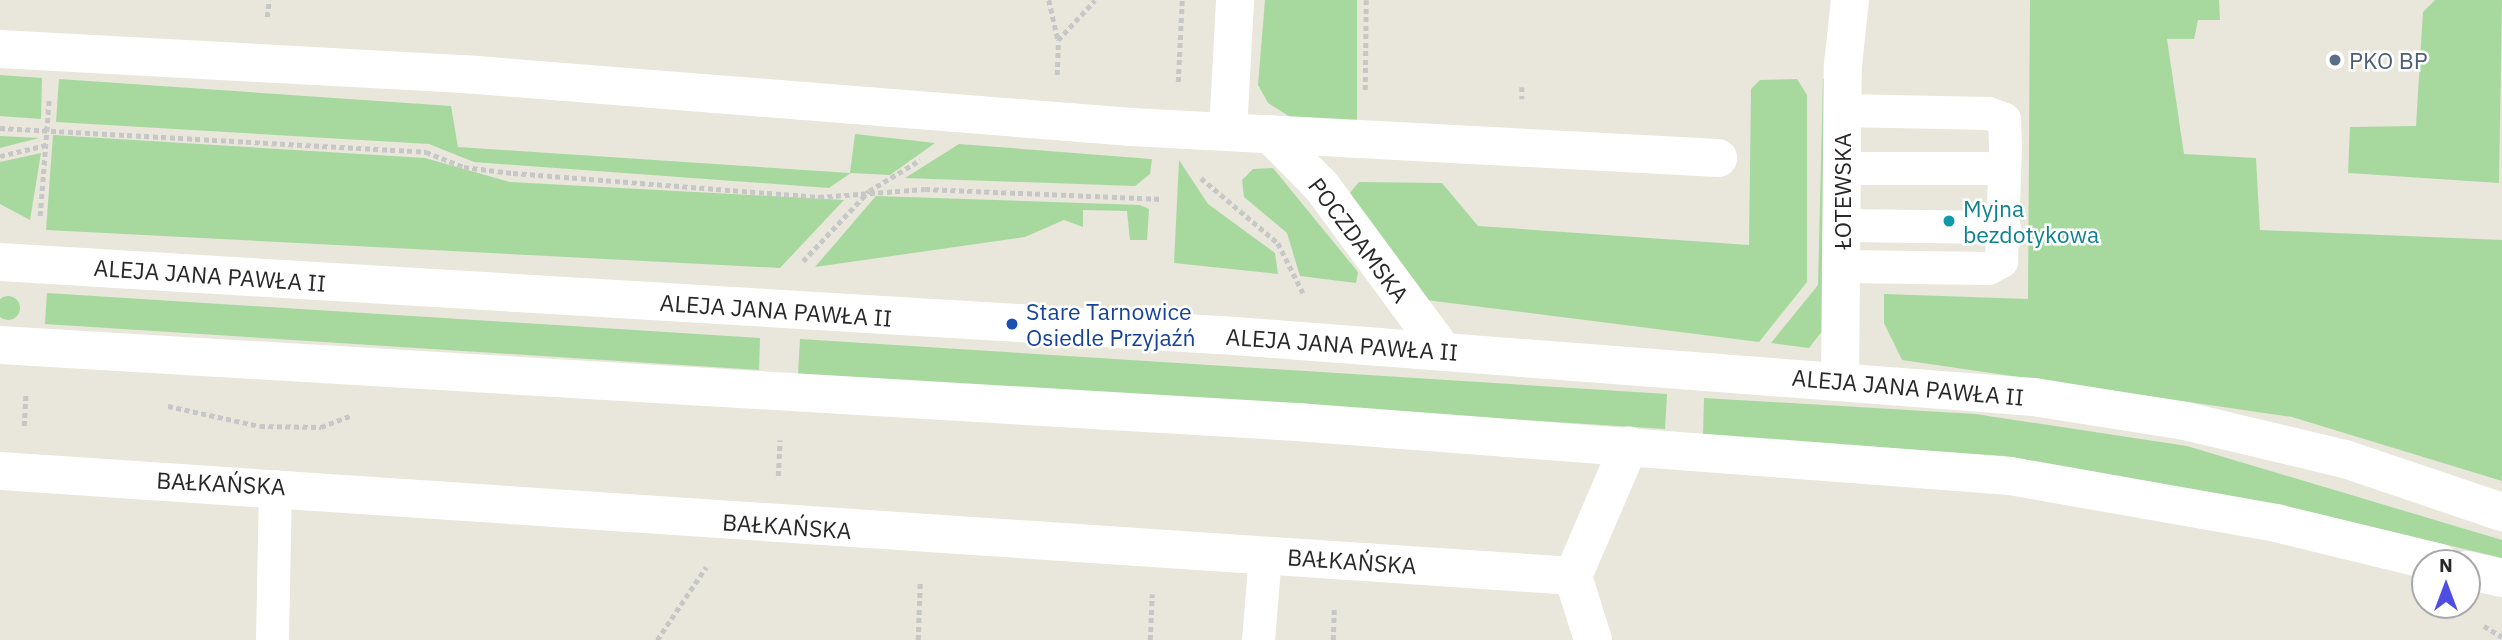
<!DOCTYPE html>
<meta charset="utf-8">
<style>
body{margin:0}
#map{position:relative;width:2502px;height:640px;overflow:hidden;background:#e9e6db;font-family:"IBM Plex Sans",sans-serif}
div>[style]{position:absolute}
.green>*{inset:0;background:#a7d99e}
.round{border-radius:50%}
.path>*{height:4.5px;margin-top:-2.25px;transform-origin:0;background:repeating-linear-gradient(90deg,#c7c7c7 0 5px,transparent 0 8.5px)}
.lane>*{height:33px;margin:-16.5px;padding:0 16.5px;transform-origin:16.5px;border-radius:16.5px;background:#fff}
.street>*{height:38px;margin:-19px;padding:0 19px;transform-origin:19px;border-radius:19px;background:#fff}
.secondary>*{height:38px;margin:-19px;padding:0 19px;transform-origin:19px;border-radius:19px;background:#fff}
.dots>*{width:19px;height:19px;translate:-50% -50%;box-sizing:border-box;border:4px solid #fff;border-radius:50%}
span{translate:-50% -50%;white-space:nowrap;text-align:center;line-height:1.15;-webkit-text-stroke:5px #fff;paint-order:stroke}
.service-label{font-size:23px;color:#4e5e75}
.left{translate:0 -50%;text-align:left}
.street-label{font-size:23px;color:#282828}
.culture-label{font-size:23px;color:#0d838f}
.transit-label{font-size:23px;color:#164399}
.north{position:absolute;left:2411px;top:549px;width:70px;height:70px;box-sizing:border-box;background:#fff;border:2px solid #a9a9a9;border-radius:50%;rotate:0deg;font-size:19px;font-weight:700;line-height:28px;text-align:center;color:#282828}
.north::after{content:'';display:block;margin:auto;width:24px;height:32px;background:#4e4ee4;clip-path:polygon(50% 0,100% 100%,50% 72%,0 100%)}
</style>
<div id="map">
<div class="green">
<div style="clip-path:polygon(1265px 0,1357px 0,1357px 125px,1300px 123px,1268px 103px,1258px 85px)"></div>
<div style="clip-path:polygon(2030px 0,2219px 0,2220px 20px,2198px 20px,2194px 39px,2167px 39px,2184px 154px,2256px 158px,2260px 230px,2502px 240px,2502px 481px,2292px 417px,1902px 360px,1884px 323px,1884px 294px,2028px 299px)"></div>
<div style="clip-path:polygon(2435px 0,2502px 0,2499px 183px,2348px 173px,2350px 127px,2416px 126px,2423px 12px)"></div>
<div style="clip-path:polygon(0 75px,42px 78px,41px 119px,0 116px)"></div>
<div style="clip-path:polygon(59px 79px,451px 106px,458px 147px,850px 173px,855px 134px,935px 143px,890px 175px,851px 173px,829px 188px,474px 162px,429px 144px,56px 122px)"></div>
<div style="clip-path:polygon(1797px 79px,1807px 95px,1807px 282px,1759px 342px,1426px 300px,1349px 194px,1359px 182px,1442px 183px,1478px 226px,1749px 245px,1751px 89px,1760px 80px)"></div>
<div style="clip-path:polygon(1823px 79px,1834px 79px,1827px 325px,1809px 348px,1771px 343px,1818px 285px)"></div>
<div style="clip-path:polygon(53px 135px,425px 158px,510px 182px,844px 200px,780px 268px,46px 230px)"></div>
<div style="clip-path:polygon(0 136px,39px 138px,0 148px)"></div>
<div style="clip-path:polygon(959px 144px,1151px 159px,1152px 159px,1150px 174px,1135px 186px,905px 178px)"></div>
<div style="clip-path:polygon(41px 153px,30px 220px,0 204px,0 162px)"></div>
<div style="clip-path:polygon(1179px 160px,1208px 204px,1275px 253px,1278px 274px,1174px 263px)"></div>
<div style="clip-path:polygon(1273px 168px,1358px 272px,1356px 283px,1300px 276px,1287px 233px,1244px 197px,1242px 180px,1253px 169px)"></div>
<div style="clip-path:polygon(876px 196px,1140px 205px,1149px 209px,1147px 240px,1130px 240px,1127px 211px,1083px 210px,1083px 227px,1064px 220px,1025px 237px,815px 267px)"></div>
<div style="clip-path:polygon(47px 293px,760px 338px,759px 370px,45px 324px)"></div>
<div class="round" style="left:-4px;top:296px;width:24px;height:24px"></div>
<div style="clip-path:polygon(800px 339px,1667px 394px,1665px 429px,798px 374px)"></div>
<div style="clip-path:polygon(1704px 398px,1975px 414px,2187px 446px,2502px 540px,2502px 558px,2313px 513px,2004px 456px,1703px 435px)"></div>
</div>
<div class="path">
<div style="left:1049px;top:0;width:41px;rotate:77.3deg"></div>
<div style="left:1058px;top:40px;width:54px;rotate:-47.2deg"></div>
<div style="left:267px;top:17px;width:17px;rotate:-83deg"></div>
<div style="left:1057px;top:75px;width:35px;rotate:-88deg"></div>
<div style="left:1178px;top:82px;width:82px;rotate:-87.2deg"></div>
<div style="left:1522px;top:87px;width:12px;rotate:90deg"></div>
<div style="left:1365px;top:90px;width:90px;rotate:-89.4deg"></div>
<div style="left:0;top:128px;width:427px;rotate:3.2deg"></div>
<div style="left:426px;top:152px;width:41px;rotate:21.5deg"></div>
<div style="left:464px;top:167px;width:49px;rotate:7deg"></div>
<div style="left:513px;top:173px;width:307px;rotate:4.5deg"></div>
<div style="left:819px;top:197px;width:106px;rotate:-4.3deg"></div>
<div style="left:925px;top:189px;width:238px;rotate:2.4deg"></div>
<div style="left:0;top:156px;width:47px;rotate:-13.4deg"></div>
<div style="left:1201px;top:178px;width:101px;rotate:40.2deg"></div>
<div style="left:1278px;top:243px;width:56px;rotate:63.4deg"></div>
<div style="left:40px;top:216px;width:117px;rotate:-85.6deg"></div>
<div style="left:803px;top:261px;width:96px;rotate:-46.7deg"></div>
<div style="left:869px;top:191px;width:60px;rotate:-31.3deg"></div>
<div style="left:168px;top:406px;width:94px;rotate:12.3deg"></div>
<div style="left:260px;top:426px;width:61px;rotate:0.9deg"></div>
<div style="left:321px;top:427px;width:31px;rotate:-21deg"></div>
<div style="left:24px;top:426px;width:33px;rotate:-87deg"></div>
<div style="left:778px;top:476px;width:36px;rotate:-87deg"></div>
<div style="left:2484px;top:626px;width:21px;rotate:31deg"></div>
<div style="left:657px;top:640px;width:88px;rotate:-56.1deg"></div>
<div style="left:918px;top:640px;width:58px;rotate:-88deg"></div>
<div style="left:1150px;top:640px;width:46px;rotate:-87.5deg"></div>
<div style="left:1333px;top:640px;width:31px;rotate:-88deg"></div>
</div>
<div class="lane">
<div style="left:1842px;top:168px;width:162px"></div>
<div style="left:1842px;top:225px;width:162px;rotate:0.7deg"></div>
<div style="left:1842px;top:266px;width:146px;rotate:0.8deg"></div>
<div style="left:1988px;top:268px;width:15px;rotate:-28deg"></div>
<div style="left:2001px;top:261px;width:115px;rotate:-88deg"></div>
<div style="left:2005px;top:146px;width:27px;rotate:-92deg"></div>
<div style="left:2004px;top:119px;width:17px;rotate:-159deg"></div>
<div style="left:1988px;top:113px;width:146px;rotate:-178.8deg"></div>
<div style="left:272px;top:640px;width:154px;rotate:-88.9deg"></div>
<div style="left:1258px;top:640px;width:85px;rotate:-85.3deg"></div>
</div>
<div class="street">
<div style="left:0;top:49px;width:465px;rotate:3.1deg"></div>
<div style="left:464px;top:74px;width:670px;rotate:4.54deg"></div>
<div style="left:1132px;top:127px;width:587px;rotate:3.03deg"></div>
<div style="left:1228px;top:131px;width:131px;rotate:-86.9deg"></div>
<div style="left:1270px;top:134px;width:74px;rotate:45.5deg"></div>
<div style="left:1322px;top:187px;width:204px;rotate:53.6deg"></div>
<div style="left:1840px;top:382px;width:317px;rotate:-89.5deg"></div>
<div style="left:1843px;top:65px;width:65px;rotate:-83.9deg"></div>
<div style="left:0;top:471px;width:1577px;rotate:3.82deg"></div>
<div style="left:1593px;top:640px;width:67px;rotate:-107.4deg"></div>
<div style="left:1573px;top:576px;width:142px;rotate:-66.7deg"></div>
</div>
<div class="secondary">
<div style="left:0;top:262px;width:1237px;rotate:3.43deg"></div>
<div style="left:1235px;top:336px;width:801px;rotate:4.37deg"></div>
<div style="left:2034px;top:397px;width:153px;rotate:9deg"></div>
<div style="left:2185px;top:421px;width:164px;rotate:13.4deg"></div>
<div style="left:2345px;top:459px;width:166px;rotate:18.7deg"></div>
<div style="left:0;top:345px;width:1299px;rotate:3.4deg"></div>
<div style="left:1297px;top:422px;width:715px;rotate:4.33deg"></div>
<div style="left:2010px;top:476px;width:270px;rotate:10deg"></div>
<div style="left:2276px;top:523px;width:169px;rotate:13.7deg"></div>
<div style="left:2467px;top:570px;width:36px;rotate:13deg"></div>
</div>
<div class="dots">
<div style="left:2335px;top:60px;background:#5c6f8a"></div>
<div style="left:1949px;top:221px;background:#0f9aa8"></div>
<div style="left:1012px;top:324px;background:#1a4fb4"></div>
</div>
<div class="service-label">
<span class="left" style="left:2349px;top:60px">PKO BP</span>
</div>
<div class="street-label">
<span style="left:1842px;top:191px;rotate:-90deg">ŁOTEWSKA</span>
<span style="left:1359px;top:240px;rotate:53deg">POCZDAMSKA</span>
<span style="left:210px;top:275px;rotate:4deg">ALEJA JANA PAWŁA II</span>
<span style="left:776px;top:310px;rotate:4deg">ALEJA JANA PAWŁA II</span>
<span style="left:1342px;top:344px;rotate:4deg">ALEJA JANA PAWŁA II</span>
<span style="left:1908px;top:387px;rotate:5deg">ALEJA JANA PAWŁA II</span>
<span style="left:221px;top:483px;rotate:3deg">BAŁKAŃSKA</span>
<span style="left:787px;top:526px;rotate:4deg">BAŁKAŃSKA</span>
<span style="left:1352px;top:561px;rotate:4deg">BAŁKAŃSKA</span>
</div>
<div class="culture-label">
<span class="left" style="left:1963px;top:221px">Myjna<br>bezdotykowa</span>
</div>
<div class="transit-label">
<span class="left" style="left:1026px;top:324px">Stare Tarnowice<br>Osiedle Przyjaźń</span>
</div>
<div class="north">N</div>
</div>
